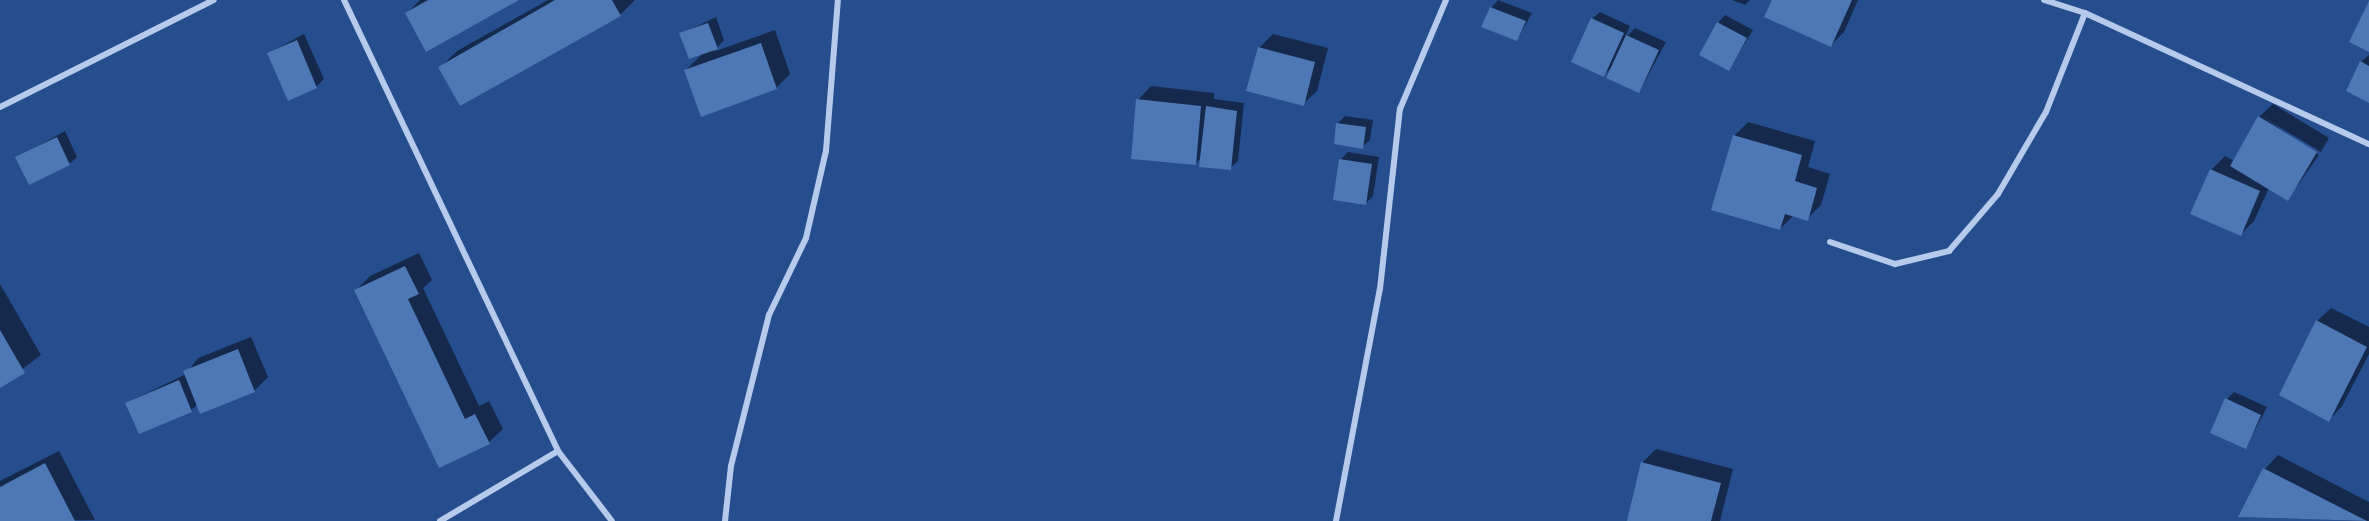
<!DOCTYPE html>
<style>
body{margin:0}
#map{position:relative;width:2369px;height:521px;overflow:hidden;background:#264d8e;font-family:"Source Sans 3",sans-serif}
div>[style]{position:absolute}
.shadow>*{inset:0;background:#0007}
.building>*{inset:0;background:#4e77b5}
.street>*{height:6px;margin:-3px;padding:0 3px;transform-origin:3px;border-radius:3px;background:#b6cbeb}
span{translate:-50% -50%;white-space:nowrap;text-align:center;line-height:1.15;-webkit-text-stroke:6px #264d8e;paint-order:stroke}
</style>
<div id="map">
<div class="shadow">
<div style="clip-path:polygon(420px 0,516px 0,407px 13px)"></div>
<div style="clip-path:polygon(548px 0,635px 0,620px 15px,440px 68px,457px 51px)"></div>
<div style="clip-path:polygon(1498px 0,1532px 13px,1517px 40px,1491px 8px)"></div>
<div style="clip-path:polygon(1732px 0,1750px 0,1745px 5px)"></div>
<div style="clip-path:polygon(1773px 0,1858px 0,1844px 32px,1830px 46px)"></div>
<div style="clip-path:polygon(1600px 12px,1630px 26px,1625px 38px,1635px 28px,1666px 42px,1639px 92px,1614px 65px,1604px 75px,1592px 19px)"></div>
<div style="clip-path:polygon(1725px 15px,1753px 30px,1729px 69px,1718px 23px)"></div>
<div style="clip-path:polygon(716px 17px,724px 40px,713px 52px,775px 30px,790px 74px,776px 88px,686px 70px,703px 53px,681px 34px)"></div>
<div style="clip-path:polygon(304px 34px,324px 79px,316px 87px,269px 53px)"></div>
<div style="clip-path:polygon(1273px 34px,1328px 48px,1317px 91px,1303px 104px,1259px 48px)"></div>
<div style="clip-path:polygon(2369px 55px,2369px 101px,2361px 62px)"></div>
<div style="clip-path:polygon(1151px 86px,1214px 93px,1214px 99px,1244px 103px,1238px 161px,1230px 168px,1201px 158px,1195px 164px,1138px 100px)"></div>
<div style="clip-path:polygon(2273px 104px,2329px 138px,2321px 152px,2261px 116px,2319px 155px,2288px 199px,2269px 188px,2254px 221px,2240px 235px,2211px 170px,2225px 156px,2234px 161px,2259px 117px)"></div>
<div style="clip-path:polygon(1345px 116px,1373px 120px,1370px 140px,1362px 147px,1338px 123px)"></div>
<div style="clip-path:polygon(1748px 122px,1815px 141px,1808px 167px,1830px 174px,1821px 205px,1807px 219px,1794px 215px,1780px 229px,1713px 209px,1735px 135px)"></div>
<div style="clip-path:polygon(65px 131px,77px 157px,69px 164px,17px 158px)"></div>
<div style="clip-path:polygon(1348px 152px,1379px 157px,1373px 196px,1366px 203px,1340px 160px)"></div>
<div style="clip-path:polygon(419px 253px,432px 280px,423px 288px,479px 406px,489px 401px,503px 429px,489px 442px,440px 466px,356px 290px,370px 276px)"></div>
<div style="clip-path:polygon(0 284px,41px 355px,0 386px)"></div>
<div style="clip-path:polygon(2331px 308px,2369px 327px,2369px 354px,2342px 406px,2329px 420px,2317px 321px)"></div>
<div style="clip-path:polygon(251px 337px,268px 377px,254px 391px,198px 404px,191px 410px,127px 403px,186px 374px,198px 358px)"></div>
<div style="clip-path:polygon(2234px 392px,2267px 407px,2246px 447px,2227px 399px)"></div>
<div style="clip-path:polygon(1656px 449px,1733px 469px,1720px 521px,1628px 521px,1643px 462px)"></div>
<div style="clip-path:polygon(59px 451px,95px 520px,0 521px,0 481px)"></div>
<div style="clip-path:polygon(2278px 455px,2369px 502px,2369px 521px,2240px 517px,2265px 469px)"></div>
</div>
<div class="building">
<div style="clip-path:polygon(428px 0,519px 0,426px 52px,405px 13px)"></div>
<div style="clip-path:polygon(555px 0,612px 0,621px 16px,460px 106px,438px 67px)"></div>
<div style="clip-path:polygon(1772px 0,1852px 0,1831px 47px,1764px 17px)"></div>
<div style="clip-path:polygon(2369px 1px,2369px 52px,2349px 42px)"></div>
<div style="clip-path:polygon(1490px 7px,1526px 21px,1517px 41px,1481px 27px)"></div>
<div style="clip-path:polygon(1591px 18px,1624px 33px,1604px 77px,1571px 62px)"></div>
<div style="clip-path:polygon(1717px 22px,1747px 38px,1729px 71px,1699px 55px)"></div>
<div style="clip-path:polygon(708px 23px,718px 49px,689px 59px,679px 33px)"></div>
<div style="clip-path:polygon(1626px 35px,1659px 50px,1639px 93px,1606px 78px)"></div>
<div style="clip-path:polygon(297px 40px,317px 88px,288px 101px,267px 53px)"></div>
<div style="clip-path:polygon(761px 43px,777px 89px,701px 117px,684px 70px)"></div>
<div style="clip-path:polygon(1258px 47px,1315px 62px,1304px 106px,1246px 91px)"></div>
<div style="clip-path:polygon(2360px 61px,2369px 66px,2369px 103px,2346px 91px)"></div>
<div style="clip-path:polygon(1136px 99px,1201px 106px,1196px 165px,1131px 159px)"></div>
<div style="clip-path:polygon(1206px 106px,1237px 111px,1231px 170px,1199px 167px)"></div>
<div style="clip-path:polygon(2258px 116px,2317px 152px,2288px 201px,2230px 166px)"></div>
<div style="clip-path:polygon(1336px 123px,1366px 127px,1363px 149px,1334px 144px)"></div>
<div style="clip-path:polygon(1733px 135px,1802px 155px,1795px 181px,1817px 188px,1808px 221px,1785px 214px,1780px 230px,1711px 210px)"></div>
<div style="clip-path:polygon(57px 137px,70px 165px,29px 185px,15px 157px)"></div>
<div style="clip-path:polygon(1339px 159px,1372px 164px,1366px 205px,1333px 200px)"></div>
<div style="clip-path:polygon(2210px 169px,2260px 191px,2241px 236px,2190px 214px)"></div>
<div style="clip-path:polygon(405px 266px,419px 294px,408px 299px,465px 419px,475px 414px,490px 444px,439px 468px,354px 290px)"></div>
<div style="clip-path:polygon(2316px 320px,2367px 347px,2329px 422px,2279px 395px)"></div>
<div style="clip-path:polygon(0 330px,25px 373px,0 388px)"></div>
<div style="clip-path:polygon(238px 349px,255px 392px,200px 414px,183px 371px)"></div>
<div style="clip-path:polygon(179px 380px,192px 412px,139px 434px,125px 403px)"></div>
<div style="clip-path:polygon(2225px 398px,2261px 415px,2246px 449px,2210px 433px)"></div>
<div style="clip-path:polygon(1641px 462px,1721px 483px,1711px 521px,1627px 521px)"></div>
<div style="clip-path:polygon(45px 463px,75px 521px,0 521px,0 487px)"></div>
<div style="clip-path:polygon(2263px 468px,2367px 521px,2238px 517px)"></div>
</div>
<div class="street">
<div style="left:344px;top:0;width:499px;rotate:64.6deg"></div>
<div style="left:558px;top:451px;width:88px;rotate:52.4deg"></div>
<div style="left:2044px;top:0;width:43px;rotate:17.6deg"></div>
<div style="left:2085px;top:13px;width:313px;rotate:24.8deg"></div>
<div style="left:0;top:107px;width:239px;rotate:-26.6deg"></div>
<div style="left:1830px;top:242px;width:69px;rotate:18.7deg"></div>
<div style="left:1895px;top:264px;width:56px;rotate:-13.5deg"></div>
<div style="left:1949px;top:251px;width:75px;rotate:-49.3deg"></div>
<div style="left:1998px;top:194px;width:95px;rotate:-59.7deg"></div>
<div style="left:2046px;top:112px;width:106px;rotate:-68.5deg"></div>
<div style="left:440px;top:521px;width:137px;rotate:-30.7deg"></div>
<div style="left:725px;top:521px;width:55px;rotate:-83.8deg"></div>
<div style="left:731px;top:466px;width:156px;rotate:-75.9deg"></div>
<div style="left:769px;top:315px;width:85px;rotate:-64.3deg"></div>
<div style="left:806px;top:238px;width:89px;rotate:-77.1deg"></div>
<div style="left:826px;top:151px;width:151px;rotate:-85.5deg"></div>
<div style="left:1336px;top:521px;width:236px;rotate:-79.3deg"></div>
<div style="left:1380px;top:289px;width:181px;rotate:-83.7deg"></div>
<div style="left:1400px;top:109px;width:118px;rotate:-67.1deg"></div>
</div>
</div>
